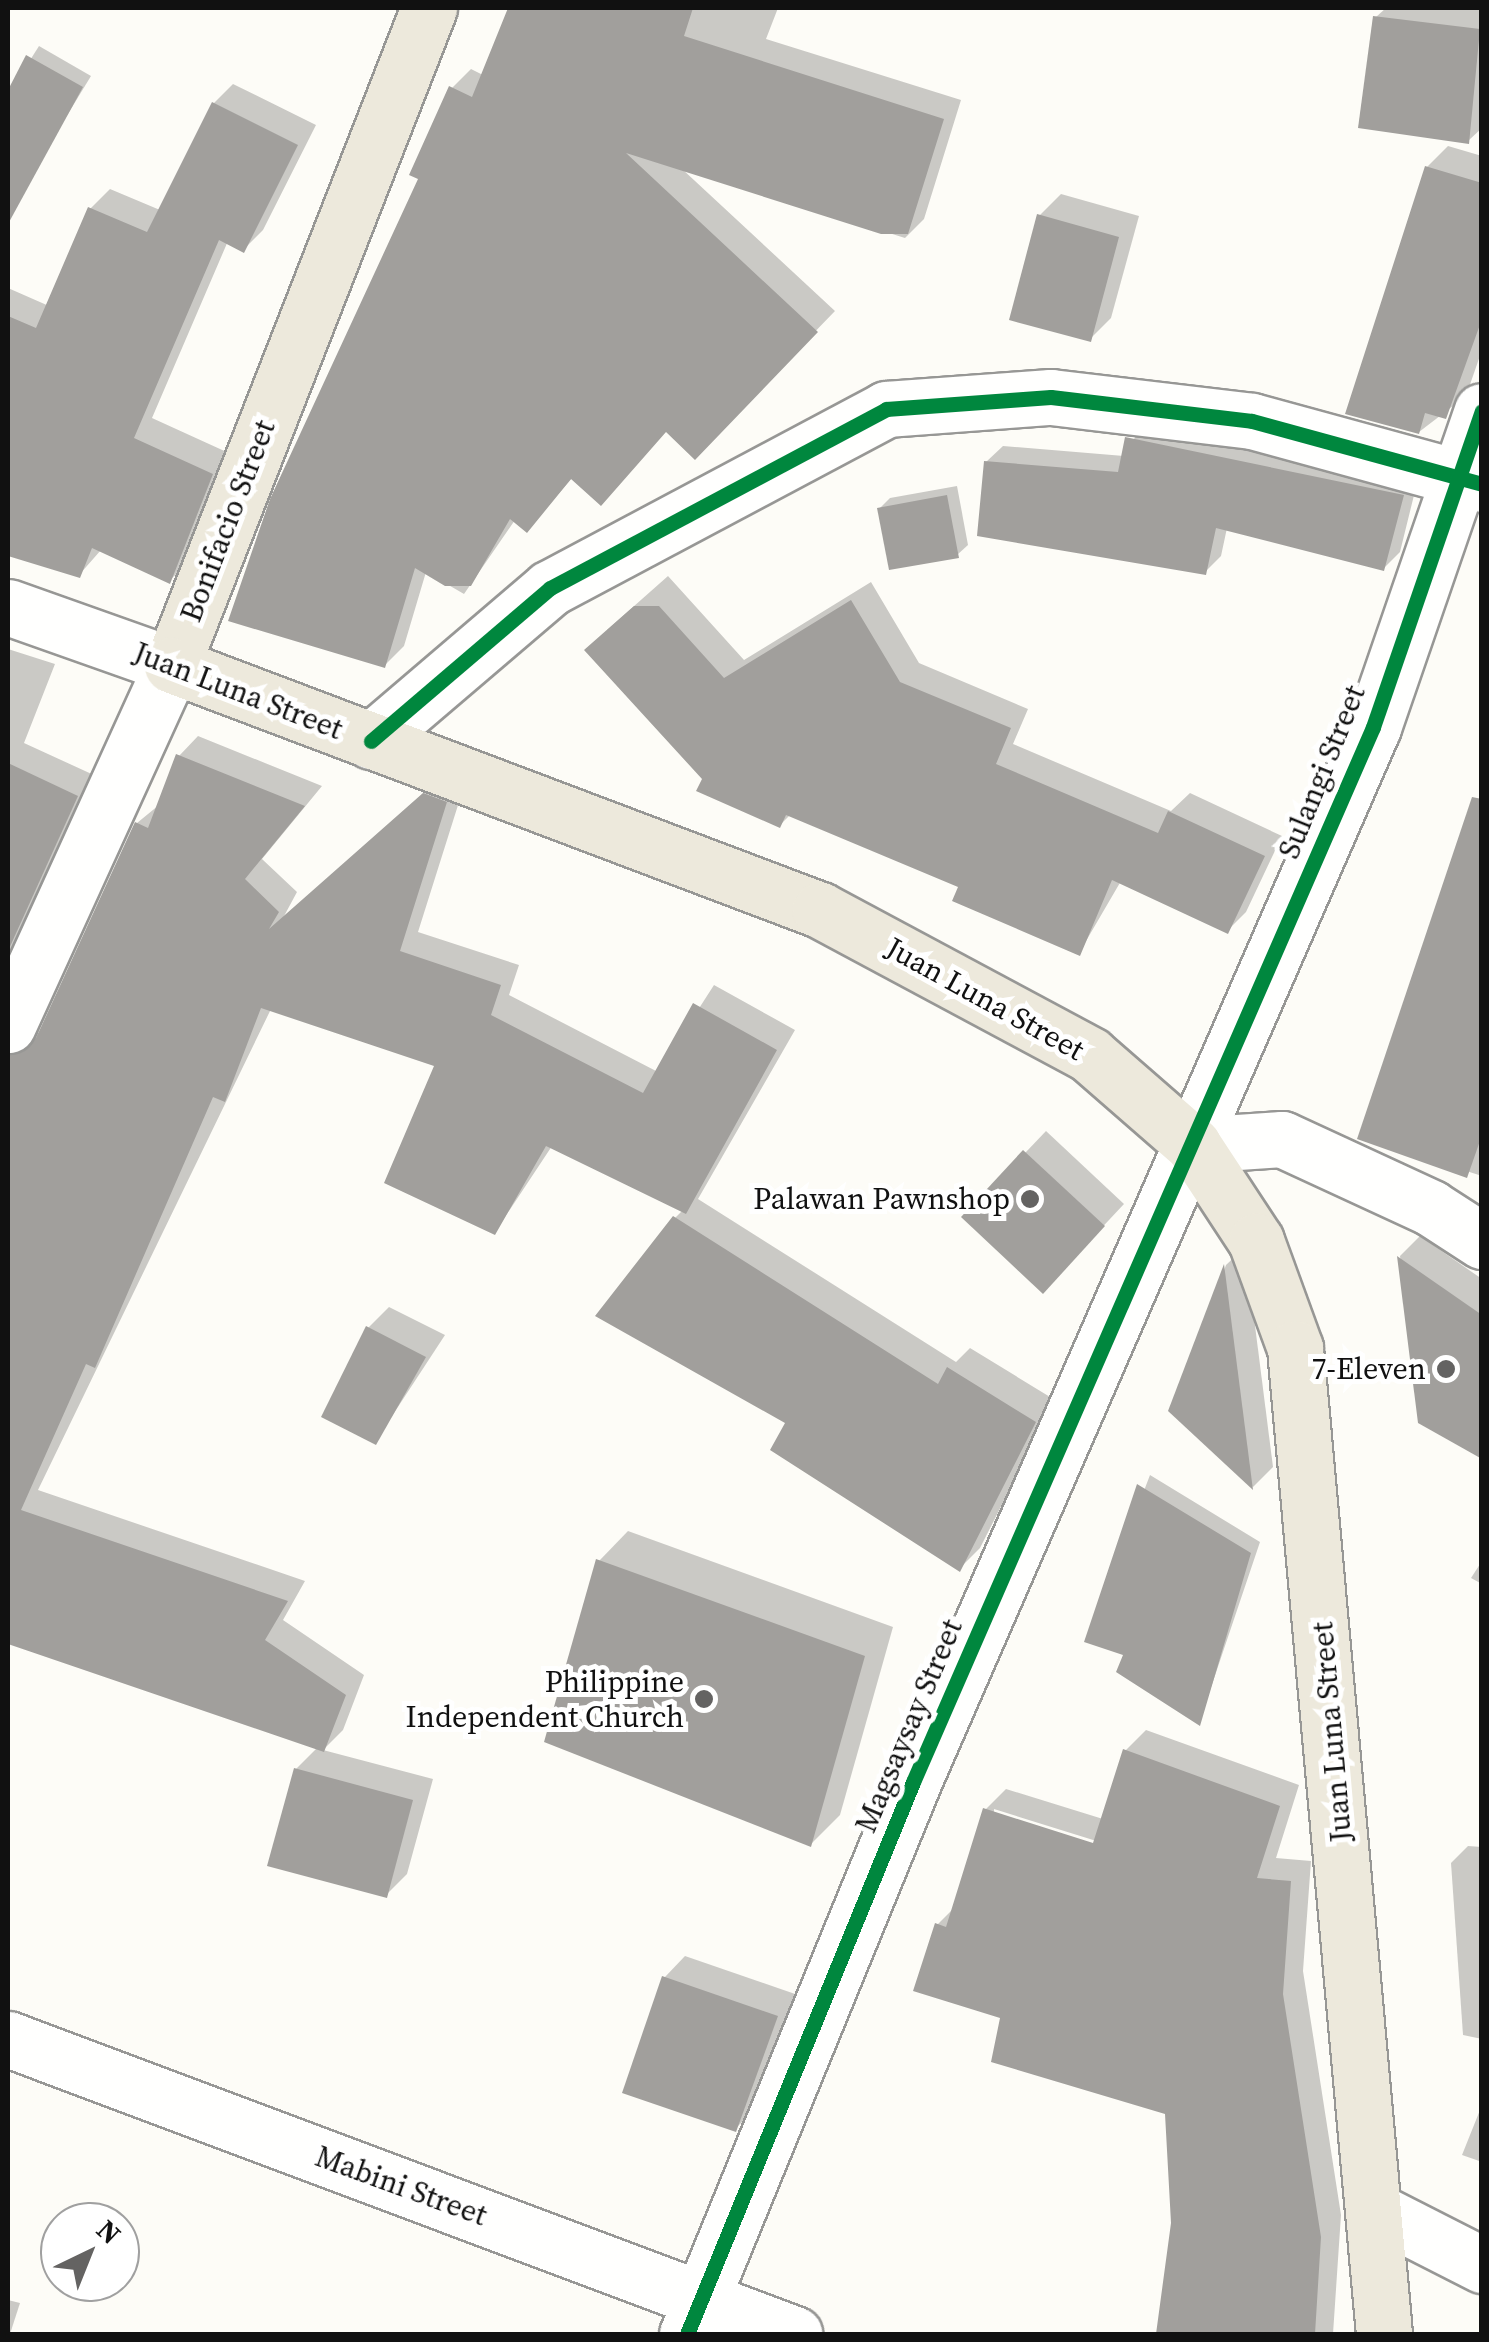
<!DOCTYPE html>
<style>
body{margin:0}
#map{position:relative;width:1489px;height:2342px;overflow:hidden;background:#fdfcf7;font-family:"Source Serif 4",serif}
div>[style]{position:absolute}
.shadow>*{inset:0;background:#0003}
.building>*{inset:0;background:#a19f9c}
.roads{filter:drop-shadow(2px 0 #979795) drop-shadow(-2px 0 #979795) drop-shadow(0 2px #979795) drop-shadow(0 -2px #979795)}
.minor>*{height:55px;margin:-27.5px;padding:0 27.5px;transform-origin:27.5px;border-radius:27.5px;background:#fffffe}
.major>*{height:55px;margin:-27.5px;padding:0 27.5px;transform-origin:27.5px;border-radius:27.5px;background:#ede9dc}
.cycleway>*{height:15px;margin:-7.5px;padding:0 7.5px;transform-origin:7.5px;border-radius:7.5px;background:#00873e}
.dots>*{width:28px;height:28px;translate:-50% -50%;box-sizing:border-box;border:5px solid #fff;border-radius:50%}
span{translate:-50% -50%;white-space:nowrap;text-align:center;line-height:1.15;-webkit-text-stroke:10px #fff;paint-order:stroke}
.street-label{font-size:30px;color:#111}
.poi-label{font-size:30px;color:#111}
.right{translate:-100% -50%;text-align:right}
.frame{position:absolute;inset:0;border:10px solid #111;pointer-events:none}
.north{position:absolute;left:40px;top:2202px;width:100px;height:100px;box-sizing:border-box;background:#fff;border:2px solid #a0a0a0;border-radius:50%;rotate:43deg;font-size:28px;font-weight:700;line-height:40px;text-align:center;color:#111}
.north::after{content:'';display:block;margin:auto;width:35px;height:45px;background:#646362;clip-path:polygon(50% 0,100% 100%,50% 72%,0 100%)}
</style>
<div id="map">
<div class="shadow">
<div style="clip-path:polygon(511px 8px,778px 8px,766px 39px,961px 100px,924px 219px,905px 238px,681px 168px,835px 311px,695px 456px,668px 429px,573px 477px,527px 530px,515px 520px,464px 594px,426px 572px,404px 646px,385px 665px,421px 177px,452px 88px,471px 69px,483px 75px)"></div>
<div style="clip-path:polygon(1386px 8px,1482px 8px,1482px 128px,1468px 141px,1376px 17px)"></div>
<div style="clip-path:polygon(39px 46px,91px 76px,49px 145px,8px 123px,8px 95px)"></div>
<div style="clip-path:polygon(233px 84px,316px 125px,263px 230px,244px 249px,228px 241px,152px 418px,231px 454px,189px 562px,169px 581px,101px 550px,79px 575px,8px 554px,8px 288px,49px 306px,90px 209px,110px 189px,160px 210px,214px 103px)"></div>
<div style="clip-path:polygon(1448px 146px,1482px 156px,1482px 350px,1466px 396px,1419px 432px,1427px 167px)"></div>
<div style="clip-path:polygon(1061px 194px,1139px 216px,1111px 318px,1090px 339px,1040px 215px)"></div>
<div style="clip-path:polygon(1144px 422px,1418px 479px,1400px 552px,1384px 568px,1227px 528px,1221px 556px,1205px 572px,986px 462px,1003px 446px,1124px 456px)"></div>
<div style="clip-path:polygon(957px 486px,968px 545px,957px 555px,880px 508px,890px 498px)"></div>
<div style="clip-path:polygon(668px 576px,744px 660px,871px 582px,919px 663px,1028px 709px,1013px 744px,1171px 811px,1190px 793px,1282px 836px,1246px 912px,1227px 931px,1121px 881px,1079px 953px,962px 885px,791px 814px,780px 825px,705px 778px,607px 630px)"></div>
<div style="clip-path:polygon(8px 649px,55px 664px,24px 743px,96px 776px,8px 970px)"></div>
<div style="clip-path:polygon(198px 736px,322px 786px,262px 859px,297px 892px,283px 918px,444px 775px,465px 783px,418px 932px,519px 965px,509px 995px,658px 1072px,714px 985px,795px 1030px,698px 1199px,956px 1362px,970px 1348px,1055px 1400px,980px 1548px,959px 1569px,788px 1422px,675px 1218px,683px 1210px,552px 1146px,495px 1232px,438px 1065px,271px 1009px,38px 1490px,305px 1581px,283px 1620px,364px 1675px,343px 1730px,323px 1750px,433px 1779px,407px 1874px,386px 1895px,296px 1769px,318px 1747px,8px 1633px,8px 1028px,41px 1033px,137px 823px,159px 805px,179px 756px)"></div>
<div style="clip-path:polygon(1482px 862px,1482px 1176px,1360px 1137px)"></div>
<div style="clip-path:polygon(1046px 1131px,1124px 1204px,1063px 1269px,964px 1217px)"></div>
<div style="clip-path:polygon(1420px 1236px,1482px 1279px,1482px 1456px,1420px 1421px,1400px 1256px)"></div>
<div style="clip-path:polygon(1245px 1247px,1273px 1467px,1253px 1487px,1171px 1410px,1226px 1265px)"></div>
<div style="clip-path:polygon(389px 1307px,445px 1335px,375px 1442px,368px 1328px)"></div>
<div style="clip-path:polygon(1150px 1475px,1260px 1542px,1199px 1723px,1126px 1654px,1087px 1640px)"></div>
<div style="clip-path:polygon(628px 1531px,893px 1627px,840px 1815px,811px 1844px,599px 1561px)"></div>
<div style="clip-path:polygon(1482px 1561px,1482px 1584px,1471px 1578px)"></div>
<div style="clip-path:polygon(evenodd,1146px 1730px,1299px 1785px,1276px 1858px,1311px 1861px,1303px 1971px,1341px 2215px,1333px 2334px,1158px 2334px,1174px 2223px,1167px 2112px,1003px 2016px,937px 1925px,954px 1908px,985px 1810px,1006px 1789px,1103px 1819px,1126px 1750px,1146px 1730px,994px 1809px,1106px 1844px,1104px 1849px,994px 1815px,994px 1809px)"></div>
<div style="clip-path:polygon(1468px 1846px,1482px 1847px,1482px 2039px,1463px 2035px,1451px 1863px)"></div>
<div style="clip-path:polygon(685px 1956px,798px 1995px,756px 2108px,735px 2129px,664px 1978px)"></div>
<div style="clip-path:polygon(1482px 2105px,1482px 2162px,1462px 2155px)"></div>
<div style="clip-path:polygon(8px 2300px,20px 2303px,10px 2334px,8px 2334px)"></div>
</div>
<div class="building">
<div style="clip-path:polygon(508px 8px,693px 8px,684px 36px,944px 119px,908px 234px,881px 234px,626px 153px,818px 332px,695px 460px,666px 432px,601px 506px,571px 479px,527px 533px,510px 519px,471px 586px,445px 586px,415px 568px,385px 668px,228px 621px,270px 499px,418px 179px,409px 175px,449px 86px,472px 97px)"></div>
<div style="clip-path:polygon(1373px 16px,1480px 29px,1469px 144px,1358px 128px)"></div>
<div style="clip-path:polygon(26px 55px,83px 87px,8px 224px,8px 90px)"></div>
<div style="clip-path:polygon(212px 102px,298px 145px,244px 253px,219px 240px,134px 438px,213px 474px,170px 584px,92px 548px,80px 578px,8px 556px,8px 316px,36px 328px,88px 207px,147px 232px)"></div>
<div style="clip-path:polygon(1425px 166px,1482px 183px,1482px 319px,1446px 419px,1425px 413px,1419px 434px,1345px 414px)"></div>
<div style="clip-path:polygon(1037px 214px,1119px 237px,1091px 342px,1009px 320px)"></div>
<div style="clip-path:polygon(1125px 437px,1404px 495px,1384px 571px,1216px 528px,1206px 575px,977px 536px,984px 461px,1118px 472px)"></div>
<div style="clip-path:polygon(947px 495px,959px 558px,889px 570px,877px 508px)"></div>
<div style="clip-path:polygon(851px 600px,900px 682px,1011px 728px,996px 764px,1158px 833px,1168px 811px,1265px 856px,1228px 934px,1112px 880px,1080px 956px,952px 901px,958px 887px,786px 815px,780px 828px,696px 791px,702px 779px,584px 650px,634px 606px,659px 606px,724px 678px)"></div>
<div style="clip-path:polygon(176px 754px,305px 806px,245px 879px,279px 912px,269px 929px,423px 793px,447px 802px,400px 951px,501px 985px,491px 1015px,643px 1093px,693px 1003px,777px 1050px,686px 1214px,546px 1146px,495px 1235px,384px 1183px,434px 1066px,261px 1008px,225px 1102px,213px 1097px,95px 1368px,86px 1364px,21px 1510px,288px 1601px,265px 1640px,346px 1695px,324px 1752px,8px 1644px,8px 1056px,36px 1038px,135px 822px,148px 828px)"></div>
<div style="clip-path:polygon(8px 763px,78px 796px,8px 951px)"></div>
<div style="clip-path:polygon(1472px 797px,1482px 799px,1482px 1135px,1467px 1178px,1357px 1139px)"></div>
<div style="clip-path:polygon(1023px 1150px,1105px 1226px,1043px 1294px,961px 1217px)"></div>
<div style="clip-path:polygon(673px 1216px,938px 1384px,947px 1367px,1036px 1422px,960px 1572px,770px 1450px,785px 1423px,595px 1316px)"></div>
<div style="clip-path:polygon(1397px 1256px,1482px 1315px,1482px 1459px,1418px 1423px)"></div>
<div style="clip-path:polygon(1224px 1264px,1253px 1490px,1168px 1411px)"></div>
<div style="clip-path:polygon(366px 1326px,426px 1357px,376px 1445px,321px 1417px)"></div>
<div style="clip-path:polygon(1137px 1484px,1251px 1553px,1200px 1726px,1116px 1672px,1123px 1655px,1084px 1642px)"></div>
<div style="clip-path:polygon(596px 1559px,865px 1656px,811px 1847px,544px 1742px)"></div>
<div style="clip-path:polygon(1123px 1749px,1280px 1806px,1257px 1878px,1291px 1881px,1283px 1994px,1321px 2237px,1315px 2334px,1156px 2334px,1171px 2223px,1165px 2114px,991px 2062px,1000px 2018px,913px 1991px,935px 1923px,946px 1927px,983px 1808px,1093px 1843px)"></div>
<div style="clip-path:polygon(294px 1768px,413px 1800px,387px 1898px,267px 1866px)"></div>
<div style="clip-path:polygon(662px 1976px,778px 2016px,736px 2132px,622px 2093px)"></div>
</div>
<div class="roads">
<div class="minor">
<div style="left:8px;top:607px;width:174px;rotate:19.5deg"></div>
<div style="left:172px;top:665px;width:396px;rotate:114.5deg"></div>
<div style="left:371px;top:741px;width:235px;rotate:-40.5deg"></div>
<div style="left:550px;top:588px;width:381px;rotate:-28deg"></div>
<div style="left:886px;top:409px;width:165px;rotate:-4.2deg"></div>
<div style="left:1051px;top:397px;width:202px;rotate:6.8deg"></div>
<div style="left:1252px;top:421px;width:238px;rotate:15.3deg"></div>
<div style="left:1193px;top:1145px;width:89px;rotate:-3.9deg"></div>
<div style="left:1282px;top:1139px;width:164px;rotate:24.8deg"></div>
<div style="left:1431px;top:1208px;width:61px;rotate:32.9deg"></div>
<div style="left:8px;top:2039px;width:840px;rotate:20.57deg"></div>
<div style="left:1378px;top:2212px;width:117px;rotate:27deg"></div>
<div style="left:687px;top:2334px;width:596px;rotate:-67.73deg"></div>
<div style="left:913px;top:1782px;width:1151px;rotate:-66.44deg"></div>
<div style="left:1373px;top:727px;width:334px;rotate:-71deg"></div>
</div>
<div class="major">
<div style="left:429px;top:8px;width:705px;rotate:111.36deg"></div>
<div style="left:172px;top:665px;width:693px;rotate:20.71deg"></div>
<div style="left:820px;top:910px;width:306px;rotate:28.2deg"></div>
<div style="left:1090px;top:1055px;width:137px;rotate:41.1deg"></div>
<div style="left:1193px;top:1145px;width:115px;rotate:56.7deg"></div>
<div style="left:1256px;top:1241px;width:114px;rotate:70deg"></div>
<div style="left:1295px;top:1348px;width:990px;rotate:84.84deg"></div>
</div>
</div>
<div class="cycleway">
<div style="left:371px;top:741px;width:235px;rotate:-40.5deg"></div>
<div style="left:550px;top:588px;width:381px;rotate:-28deg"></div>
<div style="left:886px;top:409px;width:165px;rotate:-4.2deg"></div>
<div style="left:1051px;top:397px;width:202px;rotate:6.8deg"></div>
<div style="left:1252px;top:421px;width:238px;rotate:15.3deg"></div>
<div style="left:687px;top:2334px;width:596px;rotate:-67.73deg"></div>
<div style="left:913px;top:1782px;width:1151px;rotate:-66.44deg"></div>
<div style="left:1373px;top:727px;width:334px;rotate:-71deg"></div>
</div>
<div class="dots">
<div style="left:1030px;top:1199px;background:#646362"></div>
<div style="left:1446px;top:1369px;background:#646362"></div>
<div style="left:704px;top:1699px;background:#646362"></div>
</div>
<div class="street-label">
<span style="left:228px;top:521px;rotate:-69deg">Bonifacio Street</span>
<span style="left:238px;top:691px;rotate:21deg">Juan Luna Street</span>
<span style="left:1322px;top:772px;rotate:-68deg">Sulangi Street</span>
<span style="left:985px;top:999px;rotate:29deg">Juan Luna Street</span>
<span style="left:909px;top:1726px;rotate:-67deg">Magsaysay Street</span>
<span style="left:1332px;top:1732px;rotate:-95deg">Juan Luna Street</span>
<span style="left:401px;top:2186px;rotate:20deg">Mabini Street</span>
</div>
<div class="poi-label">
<span class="right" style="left:1010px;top:1199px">Palawan Pawnshop</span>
<span class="right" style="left:1426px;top:1369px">7-Eleven</span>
<span class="right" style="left:684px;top:1699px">Philippine<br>Independent Church</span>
</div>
<div class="frame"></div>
<div class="north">N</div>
</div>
